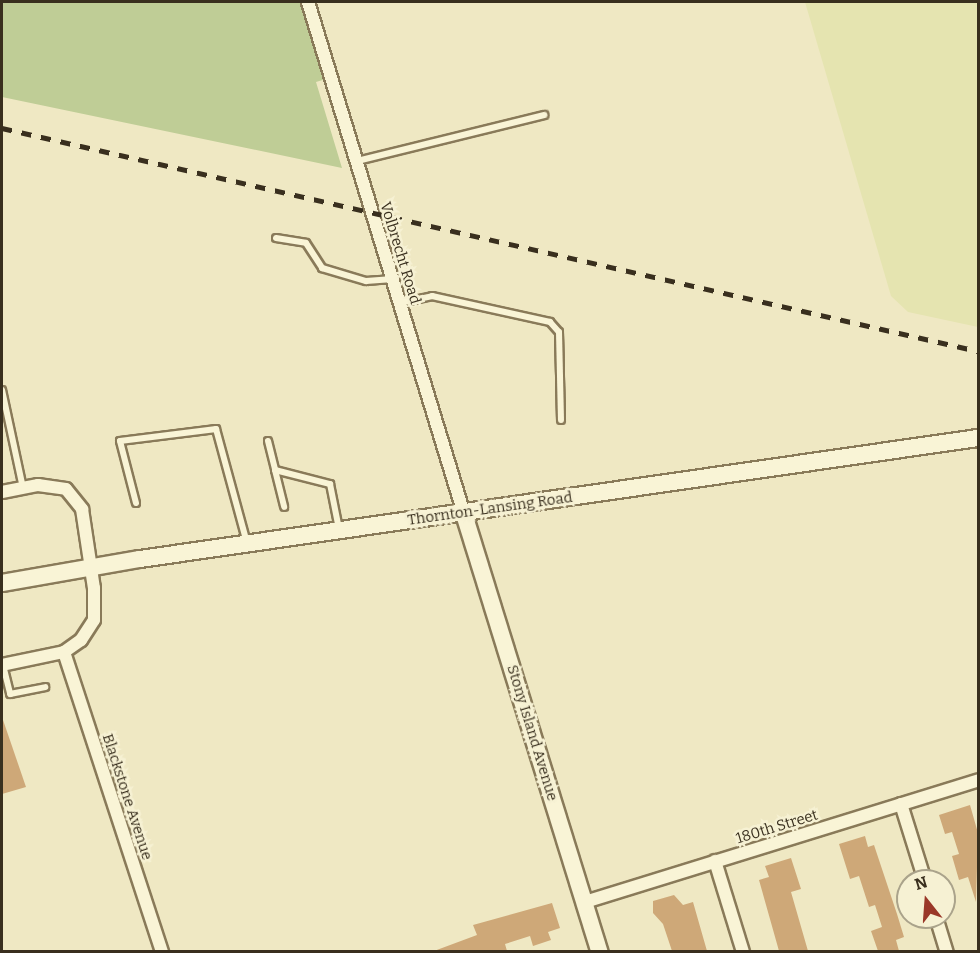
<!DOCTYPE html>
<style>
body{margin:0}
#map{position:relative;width:980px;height:953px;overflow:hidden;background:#efe8c3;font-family:Bitter,serif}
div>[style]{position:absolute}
.farmland>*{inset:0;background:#e5e4b0}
.green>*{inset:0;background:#bfcd96}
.building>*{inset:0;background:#cea878}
.roads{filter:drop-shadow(2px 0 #897a59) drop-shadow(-2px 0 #897a59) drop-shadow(0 2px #897a59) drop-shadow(0 -2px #897a59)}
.lane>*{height:6px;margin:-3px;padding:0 3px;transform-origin:3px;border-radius:3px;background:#f9f4d6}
.street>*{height:12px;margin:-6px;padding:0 6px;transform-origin:6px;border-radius:6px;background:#f9f4d6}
.secondary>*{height:16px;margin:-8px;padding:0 8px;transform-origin:8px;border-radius:8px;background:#f9f4d6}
.rail>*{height:4.5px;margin-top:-2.25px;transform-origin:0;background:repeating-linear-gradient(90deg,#392f1e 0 10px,transparent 0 20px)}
span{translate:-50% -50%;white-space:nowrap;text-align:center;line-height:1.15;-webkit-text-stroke:5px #f6f1d3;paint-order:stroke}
.street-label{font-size:15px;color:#392f1e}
.frame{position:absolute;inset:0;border:3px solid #392f1e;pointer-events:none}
.north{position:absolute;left:896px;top:869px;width:60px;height:60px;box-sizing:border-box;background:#f6f1d3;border:2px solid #aaa38b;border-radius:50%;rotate:343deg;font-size:16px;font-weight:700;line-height:24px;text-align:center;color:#392f1e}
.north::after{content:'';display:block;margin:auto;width:21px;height:27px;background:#9a3828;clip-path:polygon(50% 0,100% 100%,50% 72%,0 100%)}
</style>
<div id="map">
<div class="farmland">
<div style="clip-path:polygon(805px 2px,978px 2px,978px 327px,908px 312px,891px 296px)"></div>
</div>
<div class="green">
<div style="clip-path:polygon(2px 2px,313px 2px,336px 76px,316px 82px,342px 168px,2px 97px)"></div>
</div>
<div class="building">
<div style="clip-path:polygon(2px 717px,26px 787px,2px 794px)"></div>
<div style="clip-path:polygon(970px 805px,978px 833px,976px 902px,968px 877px,959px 880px,952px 856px,959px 854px,952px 832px,945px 834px,939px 815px)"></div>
<div style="clip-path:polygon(865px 836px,868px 847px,874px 845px,897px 914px,904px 937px,896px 940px,899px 951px,878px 951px,871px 931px,882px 927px,875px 905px,869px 907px,859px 876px,850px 879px,839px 844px)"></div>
<div style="clip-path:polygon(791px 858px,801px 889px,791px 892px,808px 951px,779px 951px,759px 880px,769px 877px,765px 866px)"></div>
<div style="clip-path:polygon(674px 895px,683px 905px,693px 902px,707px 951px,672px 951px,663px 924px,653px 913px,653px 901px)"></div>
<div style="clip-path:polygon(552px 903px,560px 928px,548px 932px,551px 940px,533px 946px,530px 936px,505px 944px,507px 951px,434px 951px,477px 935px,473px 925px)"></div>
</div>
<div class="roads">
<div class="lane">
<div style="left:357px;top:161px;width:193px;rotate:-13.8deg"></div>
<div style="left:276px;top:238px;width:30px;rotate:9deg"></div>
<div style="left:306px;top:243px;width:30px;rotate:57deg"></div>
<div style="left:322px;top:268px;width:46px;rotate:16.5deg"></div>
<div style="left:366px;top:281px;width:27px;rotate:-4deg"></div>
<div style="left:400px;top:303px;width:33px;rotate:-12deg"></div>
<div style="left:432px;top:296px;width:121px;rotate:12.4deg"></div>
<div style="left:550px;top:322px;width:13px;rotate:48deg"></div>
<div style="left:559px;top:332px;width:88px;rotate:88.7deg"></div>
<div style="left:2px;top:390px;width:100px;rotate:77.9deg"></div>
<div style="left:268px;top:441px;width:30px;rotate:76deg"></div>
<div style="left:275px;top:470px;width:57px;rotate:14.3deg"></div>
<div style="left:330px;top:484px;width:46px;rotate:78.7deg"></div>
<div style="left:275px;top:470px;width:38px;rotate:76deg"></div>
<div style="left:136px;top:503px;width:64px;rotate:-104.5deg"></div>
<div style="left:120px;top:441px;width:97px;rotate:-7.1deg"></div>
<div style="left:216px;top:429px;width:118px;rotate:74.8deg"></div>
<div style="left:3px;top:665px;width:30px;rotate:76deg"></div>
<div style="left:10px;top:694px;width:36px;rotate:-11deg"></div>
</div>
<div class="street">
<div style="left:308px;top:2px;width:535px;rotate:73.05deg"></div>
<div style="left:2px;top:492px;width:37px;rotate:-11deg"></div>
<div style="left:38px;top:485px;width:28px;rotate:8deg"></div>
<div style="left:66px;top:489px;width:26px;rotate:51deg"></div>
<div style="left:82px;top:509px;width:80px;rotate:81.4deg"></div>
<div style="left:94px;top:588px;width:32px;rotate:90deg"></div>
<div style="left:94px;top:620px;width:24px;rotate:123deg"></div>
<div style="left:81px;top:640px;width:21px;rotate:145deg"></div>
<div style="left:64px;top:652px;width:63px;rotate:168.2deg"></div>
<div style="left:64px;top:652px;width:316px;rotate:71.9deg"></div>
<div style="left:901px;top:804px;width:81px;rotate:72.7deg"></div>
<div style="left:715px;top:861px;width:95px;rotate:72.9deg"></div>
<div style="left:585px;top:902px;width:412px;rotate:-17.2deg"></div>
<div style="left:936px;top:917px;width:37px;rotate:73deg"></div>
</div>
<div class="secondary">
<div style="left:464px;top:514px;width:459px;rotate:72.8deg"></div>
<div style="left:2px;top:583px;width:140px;rotate:-9.9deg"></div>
<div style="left:140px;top:559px;width:847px;rotate:-8.22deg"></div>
</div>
</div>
<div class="rail">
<div style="left:2px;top:128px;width:1001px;rotate:12.87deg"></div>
</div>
<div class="street-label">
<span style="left:400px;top:253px;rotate:73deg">Volbrecht Road</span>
<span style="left:490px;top:509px;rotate:-8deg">Thornton-Lansing Road</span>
<span style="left:532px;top:733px;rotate:73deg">Stony Island Avenue</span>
<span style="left:127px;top:797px;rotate:72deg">Blackstone Avenue</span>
<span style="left:777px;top:827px;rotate:-17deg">180th Street</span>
</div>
<div class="frame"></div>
<div class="north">N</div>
</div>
